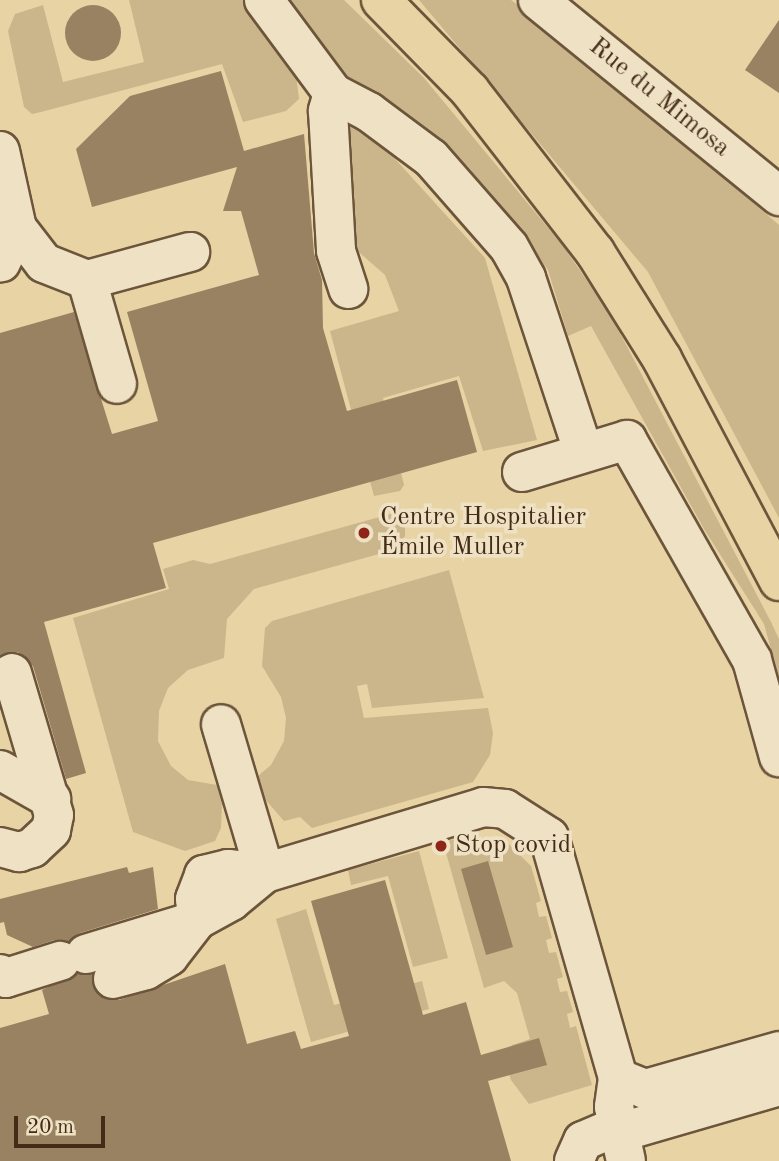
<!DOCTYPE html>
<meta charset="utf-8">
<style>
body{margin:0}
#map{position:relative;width:779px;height:1161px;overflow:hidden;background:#e7d3a4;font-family:"Old Standard TT",serif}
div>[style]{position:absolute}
.green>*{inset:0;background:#cbb68c}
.building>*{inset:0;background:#988261}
.round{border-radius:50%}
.roads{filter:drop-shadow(2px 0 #6c553b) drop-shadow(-2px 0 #6c553b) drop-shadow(0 2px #6c553b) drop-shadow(0 -2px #6c553b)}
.minor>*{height:38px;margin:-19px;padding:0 19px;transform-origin:19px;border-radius:19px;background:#efe2c4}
.major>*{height:38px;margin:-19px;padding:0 19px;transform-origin:19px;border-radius:19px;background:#e7d3a4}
.dots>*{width:19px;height:19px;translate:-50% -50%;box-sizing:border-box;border:4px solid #efe2c4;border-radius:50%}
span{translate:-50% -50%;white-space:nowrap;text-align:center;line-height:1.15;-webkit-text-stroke:7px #efe2c4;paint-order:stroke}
.street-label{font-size:26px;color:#432b18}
.poi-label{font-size:26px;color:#432b18}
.left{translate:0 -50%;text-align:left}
.scale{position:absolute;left:14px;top:1116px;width:91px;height:32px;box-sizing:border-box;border:4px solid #432b18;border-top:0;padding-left:9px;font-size:21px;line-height:24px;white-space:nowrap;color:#432b18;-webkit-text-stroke:5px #efe2c4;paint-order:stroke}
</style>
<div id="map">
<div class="green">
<div style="clip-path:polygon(129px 0,250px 0,296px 75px,299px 99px,286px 111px,243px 122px,222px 64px,41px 112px,32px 114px,24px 107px,8px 31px,15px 14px,43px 5px,63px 82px,144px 62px)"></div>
<div style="clip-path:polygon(281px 0,344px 0,424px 78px,564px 247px,611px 316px,771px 622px,779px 639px,779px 678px,764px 624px,704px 529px,591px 326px,568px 336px,548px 270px,532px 249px,345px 81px)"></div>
<div style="clip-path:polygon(419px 0,511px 0,551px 28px,779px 225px,779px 518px,648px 272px)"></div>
<div style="clip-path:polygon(346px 123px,387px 150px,485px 258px,537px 440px,483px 451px,459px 376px,383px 398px,404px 485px,400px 491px,374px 496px,330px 331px,399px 311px,385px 275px,353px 247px)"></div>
<div style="clip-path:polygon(405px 510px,405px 536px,393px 550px,254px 589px,227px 619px,224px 658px,188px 670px,168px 688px,159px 711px,158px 741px,171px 766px,188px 780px,217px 785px,222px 804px,221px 828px,215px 841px,185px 851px,133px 832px,73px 618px,169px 589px,163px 569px,193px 560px,210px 564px)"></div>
<div style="clip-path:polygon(449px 570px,484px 698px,372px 708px,367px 684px,357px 686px,364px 718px,488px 708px,493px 733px,490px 755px,473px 782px,312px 828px,300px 817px,284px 821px,264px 798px,259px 785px,259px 775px,271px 765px,284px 741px,286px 718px,281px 697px,262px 666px,265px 628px,272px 621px)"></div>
<div style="clip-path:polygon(473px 835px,507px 842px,531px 866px,541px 901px,536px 903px,539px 917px,546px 916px,552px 938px,546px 940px,549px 953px,556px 952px,563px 977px,557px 979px,560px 992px,567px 991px,573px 1012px,567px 1014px,570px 1028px,576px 1026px,592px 1085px,529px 1104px,511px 1080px,507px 1068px,517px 1065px,512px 1045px,530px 1039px,517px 993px,504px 981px,484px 988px,443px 842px)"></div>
<div style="clip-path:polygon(419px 851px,448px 958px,413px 967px,388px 876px,351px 885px,348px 870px)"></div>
<div style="clip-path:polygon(306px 909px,334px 1005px,422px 981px,429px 1009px,311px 1042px,276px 919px)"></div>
</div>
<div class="building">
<div class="round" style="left:65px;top:5px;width:56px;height:56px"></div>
<div style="clip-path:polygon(779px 20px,779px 93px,745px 70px)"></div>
<div style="clip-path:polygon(221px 71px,244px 151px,304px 134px,314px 253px,322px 280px,323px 328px,347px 411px,457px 380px,477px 452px,153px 543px,166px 588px,44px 622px,86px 773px,66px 779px,33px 666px,18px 652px,0 655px,0 333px,74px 312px,112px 434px,158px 421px,127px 312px,259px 275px,241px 211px,223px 211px,237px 167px,92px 207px,76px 149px,130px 96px)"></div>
<div style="clip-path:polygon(488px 861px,513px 947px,486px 955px,461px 869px)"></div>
<div style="clip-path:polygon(127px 867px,129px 873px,153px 867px,158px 909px,80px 933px,69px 942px,54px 940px,33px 947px,7px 935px,4px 922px,0 923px,0 899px)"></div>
<div style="clip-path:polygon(385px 880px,423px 1015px,466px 1002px,481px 1055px,539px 1038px,547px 1065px,488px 1081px,511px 1161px,0 1161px,0 1028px,49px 1014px,42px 990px,77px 973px,92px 975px,98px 995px,119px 1000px,225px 964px,247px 1044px,295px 1031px,301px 1049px,349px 1036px,311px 901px)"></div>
</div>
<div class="roads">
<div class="minor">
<div style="left:264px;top:0;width:116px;rotate:53.4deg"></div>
<div style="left:333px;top:93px;width:41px;rotate:27.8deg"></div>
<div style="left:369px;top:112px;width:77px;rotate:36.6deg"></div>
<div style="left:431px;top:158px;width:118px;rotate:48.8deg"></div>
<div style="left:509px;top:247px;width:35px;rotate:61deg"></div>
<div style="left:526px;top:278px;width:184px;rotate:71.7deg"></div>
<div style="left:538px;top:0;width:311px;rotate:39.1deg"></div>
<div style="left:333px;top:93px;width:19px;rotate:106deg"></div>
<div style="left:328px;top:111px;width:140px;rotate:86.7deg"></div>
<div style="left:336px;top:251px;width:40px;rotate:72deg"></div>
<div style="left:0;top:151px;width:79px;rotate:77.6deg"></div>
<div style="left:17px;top:228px;width:38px;rotate:115deg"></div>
<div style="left:17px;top:228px;width:44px;rotate:52.4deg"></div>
<div style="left:44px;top:263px;width:46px;rotate:21.6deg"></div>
<div style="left:87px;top:280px;width:107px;rotate:-15.2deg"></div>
<div style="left:87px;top:280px;width:108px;rotate:73.9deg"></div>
<div style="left:522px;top:472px;width:110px;rotate:-16.9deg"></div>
<div style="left:627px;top:440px;width:253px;rotate:60.4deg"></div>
<div style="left:752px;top:660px;width:101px;rotate:74.4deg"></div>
<div style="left:0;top:770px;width:59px;rotate:29.6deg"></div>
<div style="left:0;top:847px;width:20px;rotate:15deg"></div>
<div style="left:19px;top:852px;width:14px;rotate:-17deg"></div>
<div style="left:32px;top:848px;width:26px;rotate:-43deg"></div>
<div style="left:51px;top:830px;width:15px;rotate:-79deg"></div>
<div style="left:54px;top:815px;width:148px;rotate:-106.5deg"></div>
<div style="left:86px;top:954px;width:116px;rotate:-17deg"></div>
<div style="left:197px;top:920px;width:39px;rotate:-29deg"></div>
<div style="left:231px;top:901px;width:44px;rotate:-39.5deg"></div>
<div style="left:265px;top:873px;width:228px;rotate:-16.8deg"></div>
<div style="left:483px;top:807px;width:22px;rotate:5deg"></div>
<div style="left:505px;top:809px;width:52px;rotate:32.5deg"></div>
<div style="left:549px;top:837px;width:251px;rotate:74deg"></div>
<div style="left:618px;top:1078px;width:29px;rotate:98deg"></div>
<div style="left:614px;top:1107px;width:55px;rotate:77.5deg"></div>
<div style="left:0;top:974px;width:7px;rotate:34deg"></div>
<div style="left:6px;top:978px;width:57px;rotate:-17.5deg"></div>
<div style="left:113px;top:979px;width:34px;rotate:-15deg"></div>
<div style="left:146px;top:970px;width:27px;rotate:-31deg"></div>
<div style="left:169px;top:956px;width:46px;rotate:-52.1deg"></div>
<div style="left:197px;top:920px;width:21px;rotate:-95deg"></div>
<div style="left:195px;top:899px;width:26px;rotate:-69deg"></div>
<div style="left:204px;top:875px;width:25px;rotate:-14deg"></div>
<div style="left:228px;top:869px;width:37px;rotate:6deg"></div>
<div style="left:265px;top:873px;width:155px;rotate:-106.5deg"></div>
<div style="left:618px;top:1078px;width:29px;rotate:22deg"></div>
<div style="left:645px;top:1089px;width:139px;rotate:-15.8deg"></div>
<div style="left:574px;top:1161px;width:22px;rotate:-66deg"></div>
<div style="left:583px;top:1141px;width:28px;rotate:-23deg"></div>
<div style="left:609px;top:1130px;width:12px;rotate:9deg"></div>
<div style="left:621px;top:1132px;width:165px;rotate:-16.2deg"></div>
</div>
<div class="major">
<div style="left:381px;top:0;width:127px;rotate:45.6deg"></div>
<div style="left:470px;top:91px;width:204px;rotate:52.2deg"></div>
<div style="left:595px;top:252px;width:126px;rotate:57.9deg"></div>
<div style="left:662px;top:359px;width:251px;rotate:62.2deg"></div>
</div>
</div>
<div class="dots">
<div style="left:364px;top:533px;background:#8f2418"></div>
<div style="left:441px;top:846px;background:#8f2418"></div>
</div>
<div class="street-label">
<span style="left:659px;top:98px;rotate:39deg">Rue du Mimosa</span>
</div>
<div class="poi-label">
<span class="left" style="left:380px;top:533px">Centre Hospitalier<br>Émile Muller</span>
<span class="left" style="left:455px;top:846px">Stop covid</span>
</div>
<div class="scale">20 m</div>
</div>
